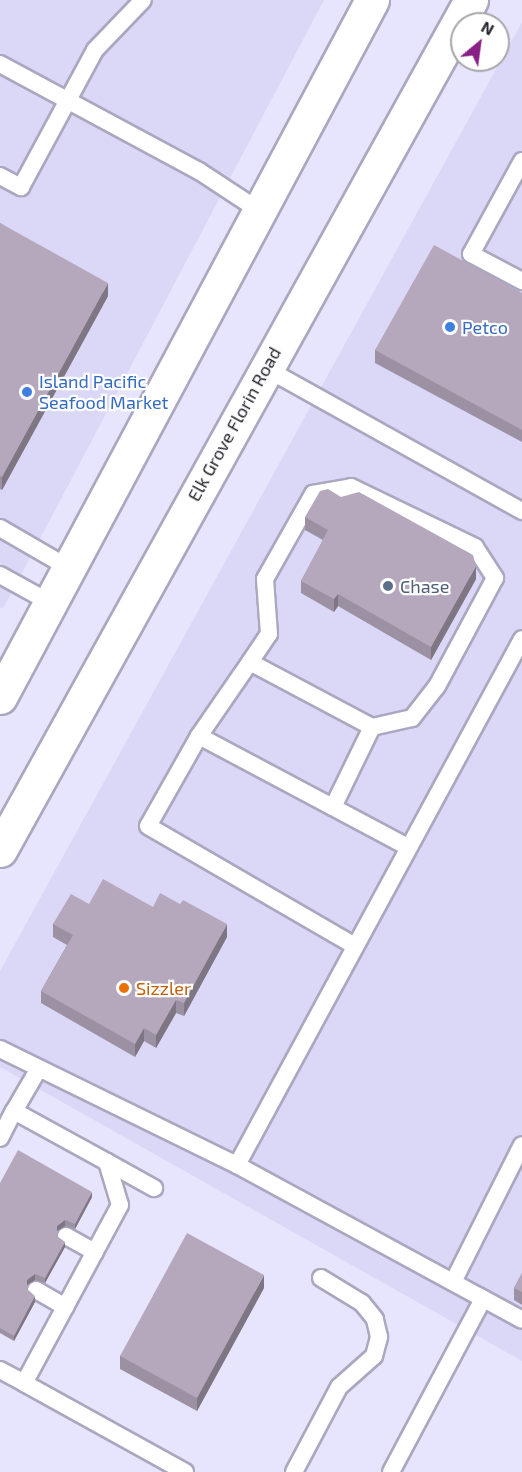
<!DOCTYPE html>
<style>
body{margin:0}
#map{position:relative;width:522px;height:1472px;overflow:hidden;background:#e7e5fe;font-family:"Exo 2",sans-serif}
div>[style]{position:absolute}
.built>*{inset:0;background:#dbd7f7}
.roads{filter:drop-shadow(2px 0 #aaa7bf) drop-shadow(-2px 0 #aaa7bf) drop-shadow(0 2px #aaa7bf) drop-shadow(0 -2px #aaa7bf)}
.lane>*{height:16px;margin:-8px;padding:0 8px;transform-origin:8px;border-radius:8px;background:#fff}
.primary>*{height:33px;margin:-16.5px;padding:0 16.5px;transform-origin:16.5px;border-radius:16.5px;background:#fff}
.wall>*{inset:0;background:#9c90a3}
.shaded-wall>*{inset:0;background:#7f7684}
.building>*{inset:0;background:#b5a8bd}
.dots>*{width:16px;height:16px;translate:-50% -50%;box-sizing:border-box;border:3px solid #fff;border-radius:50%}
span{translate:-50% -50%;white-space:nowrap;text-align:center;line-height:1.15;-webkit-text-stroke:4.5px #fff;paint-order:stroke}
.shop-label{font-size:18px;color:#366cbe}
.left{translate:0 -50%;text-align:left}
.street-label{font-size:18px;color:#23222b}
.service-label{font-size:18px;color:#4e5e75}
.food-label{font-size:18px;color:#c56008}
.north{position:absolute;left:450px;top:12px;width:60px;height:60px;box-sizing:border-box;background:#fff;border:2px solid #a7a7aa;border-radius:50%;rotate:29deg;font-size:16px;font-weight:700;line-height:24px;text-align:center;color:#23222b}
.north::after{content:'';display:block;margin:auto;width:21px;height:27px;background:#882086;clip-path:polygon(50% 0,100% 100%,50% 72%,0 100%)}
</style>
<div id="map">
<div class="built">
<div style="clip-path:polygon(0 0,324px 0,3px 609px,0 607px)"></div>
<div style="clip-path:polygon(522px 22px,522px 1361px,0 1067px,0 971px)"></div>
</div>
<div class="roads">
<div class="lane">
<div style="left:0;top:64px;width:226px;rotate:28.3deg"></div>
<div style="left:199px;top:171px;width:73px;rotate:33.3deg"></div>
<div style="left:522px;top:161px;width:106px;rotate:118.7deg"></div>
<div style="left:471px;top:254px;width:58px;rotate:27.9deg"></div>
<div style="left:0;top:176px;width:24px;rotate:28deg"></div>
<div style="left:21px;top:187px;width:156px;rotate:-61.6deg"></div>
<div style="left:95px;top:50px;width:69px;rotate:-46.2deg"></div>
<div style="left:265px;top:368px;width:294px;rotate:29.1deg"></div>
<div style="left:0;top:528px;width:80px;rotate:30.1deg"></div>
<div style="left:0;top:575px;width:58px;rotate:28.8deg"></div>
<div style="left:250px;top:662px;width:34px;rotate:-56deg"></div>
<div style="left:269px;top:634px;width:55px;rotate:-94.2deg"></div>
<div style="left:265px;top:579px;width:98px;rotate:-60.5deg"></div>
<div style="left:313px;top:494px;width:39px;rotate:-10deg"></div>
<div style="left:351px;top:487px;width:138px;rotate:25.8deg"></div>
<div style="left:475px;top:547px;width:37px;rotate:57deg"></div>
<div style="left:495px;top:578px;width:123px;rotate:118.2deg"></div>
<div style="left:437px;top:686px;width:41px;rotate:128deg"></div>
<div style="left:412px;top:718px;width:41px;rotate:167.3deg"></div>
<div style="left:199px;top:736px;width:237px;rotate:28deg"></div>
<div style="left:333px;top:807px;width:89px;rotate:-64deg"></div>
<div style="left:372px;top:727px;width:138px;rotate:-152deg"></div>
<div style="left:250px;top:662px;width:90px;rotate:124.6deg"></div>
<div style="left:199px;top:736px;width:103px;rotate:119.5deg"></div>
<div style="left:148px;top:826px;width:239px;rotate:30.1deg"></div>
<div style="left:0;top:1049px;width:264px;rotate:26.1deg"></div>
<div style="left:237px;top:1165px;width:324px;rotate:28.5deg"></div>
<div style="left:38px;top:1070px;width:48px;rotate:120.3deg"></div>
<div style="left:14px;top:1111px;width:106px;rotate:28.7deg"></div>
<div style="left:107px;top:1162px;width:45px;rotate:73.2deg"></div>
<div style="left:120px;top:1205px;width:202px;rotate:118.3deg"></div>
<div style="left:24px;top:1383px;width:184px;rotate:28.9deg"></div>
<div style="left:0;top:1138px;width:30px;rotate:-63deg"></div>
<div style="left:107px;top:1162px;width:54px;rotate:29deg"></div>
<div style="left:237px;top:1165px;width:598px;rotate:-61.55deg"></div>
<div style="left:66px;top:1236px;width:33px;rotate:29deg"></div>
<div style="left:453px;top:1282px;width:153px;rotate:-63.3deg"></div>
<div style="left:36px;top:1290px;width:34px;rotate:30deg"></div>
<div style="left:0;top:1370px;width:27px;rotate:28deg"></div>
<div style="left:294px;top:1472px;width:96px;rotate:-62.1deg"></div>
<div style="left:339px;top:1387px;width:47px;rotate:-41.5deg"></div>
<div style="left:374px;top:1356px;width:20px;rotate:-75deg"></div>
<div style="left:379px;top:1337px;width:18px;rotate:-103deg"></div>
<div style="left:375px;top:1319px;width:21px;rotate:-129deg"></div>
<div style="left:362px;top:1303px;width:48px;rotate:-148.6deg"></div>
<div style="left:391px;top:1472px;width:196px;rotate:-62deg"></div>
</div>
<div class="primary">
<div style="left:0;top:697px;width:790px;rotate:-61.91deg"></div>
<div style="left:0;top:850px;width:972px;rotate:-61.01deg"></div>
</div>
</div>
<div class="wall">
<div style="clip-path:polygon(0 223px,108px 296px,2px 490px,0 489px)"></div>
<div style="clip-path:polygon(522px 293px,522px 442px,375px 363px,375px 350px)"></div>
<div style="clip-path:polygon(305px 517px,476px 579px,431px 660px,338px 606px,334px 612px,301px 593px,301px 581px,323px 540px,305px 530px)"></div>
<div style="clip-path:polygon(89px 904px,153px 907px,227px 937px,184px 1016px,176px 1013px,156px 1048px,144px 1041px,135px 1057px,41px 1003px,41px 991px,67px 945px,53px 937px,53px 924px)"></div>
<div style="clip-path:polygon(0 1183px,92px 1197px,75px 1229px,65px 1226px,57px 1231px,57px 1236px,65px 1247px,45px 1283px,35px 1280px,27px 1285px,27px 1289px,35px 1302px,14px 1341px,0 1333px)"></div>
<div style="clip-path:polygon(522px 1273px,522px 1305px,514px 1300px,514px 1288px)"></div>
<div style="clip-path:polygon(264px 1288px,197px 1411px,120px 1369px,120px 1356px)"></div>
</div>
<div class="shaded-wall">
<div style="clip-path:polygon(108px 283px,108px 296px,2px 490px,2px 477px)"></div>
<div style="clip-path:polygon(476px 566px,476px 579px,431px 660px,431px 647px)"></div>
<div style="clip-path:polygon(338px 594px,338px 606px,334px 612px,334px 599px)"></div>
<div style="clip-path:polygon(227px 924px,227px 937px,184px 1016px,184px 1003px)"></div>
<div style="clip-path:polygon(176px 1000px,176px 1013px,156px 1048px,156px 1035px)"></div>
<div style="clip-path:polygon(144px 1028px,144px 1041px,135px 1057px,135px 1044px)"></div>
<div style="clip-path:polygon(92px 1192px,92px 1197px,75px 1229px,75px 1224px)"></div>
<div style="clip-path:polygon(65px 1220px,65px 1226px,57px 1231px,57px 1226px)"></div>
<div style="clip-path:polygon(65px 1242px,65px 1247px,45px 1283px,45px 1278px)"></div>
<div style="clip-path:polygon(35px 1274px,35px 1280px,27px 1285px,27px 1280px)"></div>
<div style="clip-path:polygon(264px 1275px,264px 1288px,197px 1411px,197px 1398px)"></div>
<div style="clip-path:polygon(35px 1296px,35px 1302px,14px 1341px,14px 1336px)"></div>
</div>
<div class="building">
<div style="clip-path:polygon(0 223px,108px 283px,2px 477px,0 476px)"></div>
<div style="clip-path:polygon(434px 245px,522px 293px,522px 430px,375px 350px)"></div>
<div style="clip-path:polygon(328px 489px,341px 497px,359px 492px,473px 555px,476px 566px,431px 647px,338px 594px,334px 599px,301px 581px,328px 530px,305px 517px,320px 491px)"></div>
<div style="clip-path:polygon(103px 879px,153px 907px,160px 893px,180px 904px,183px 900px,227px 924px,184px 1003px,176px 1000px,156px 1035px,144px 1028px,135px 1044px,41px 991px,73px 935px,53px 924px,71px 894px,89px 904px)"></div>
<div style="clip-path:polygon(18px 1150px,92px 1192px,75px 1224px,65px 1220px,57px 1226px,57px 1236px,65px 1242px,45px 1278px,35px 1274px,27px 1280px,27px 1289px,35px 1296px,14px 1336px,0 1328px,0 1183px)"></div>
<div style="clip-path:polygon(187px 1233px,264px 1275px,197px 1398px,120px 1356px)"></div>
<div style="clip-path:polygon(522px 1273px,522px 1292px,514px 1288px)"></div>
</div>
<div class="dots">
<div style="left:450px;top:327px;background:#3f7fe0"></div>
<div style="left:27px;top:392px;background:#3f7fe0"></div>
<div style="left:388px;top:586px;background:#5c6f8a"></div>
<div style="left:124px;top:988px;background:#e8710a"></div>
</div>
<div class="shop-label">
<span class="left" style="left:462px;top:327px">Petco</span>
<span class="left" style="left:39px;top:392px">Island Pacific<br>Seafood Market</span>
</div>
<div class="street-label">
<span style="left:234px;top:424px;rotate:-61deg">Elk Grove Florin Road</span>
</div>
<div class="service-label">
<span class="left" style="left:400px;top:586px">Chase</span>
</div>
<div class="food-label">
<span class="left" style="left:136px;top:988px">Sizzler</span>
</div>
<div class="north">N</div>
</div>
